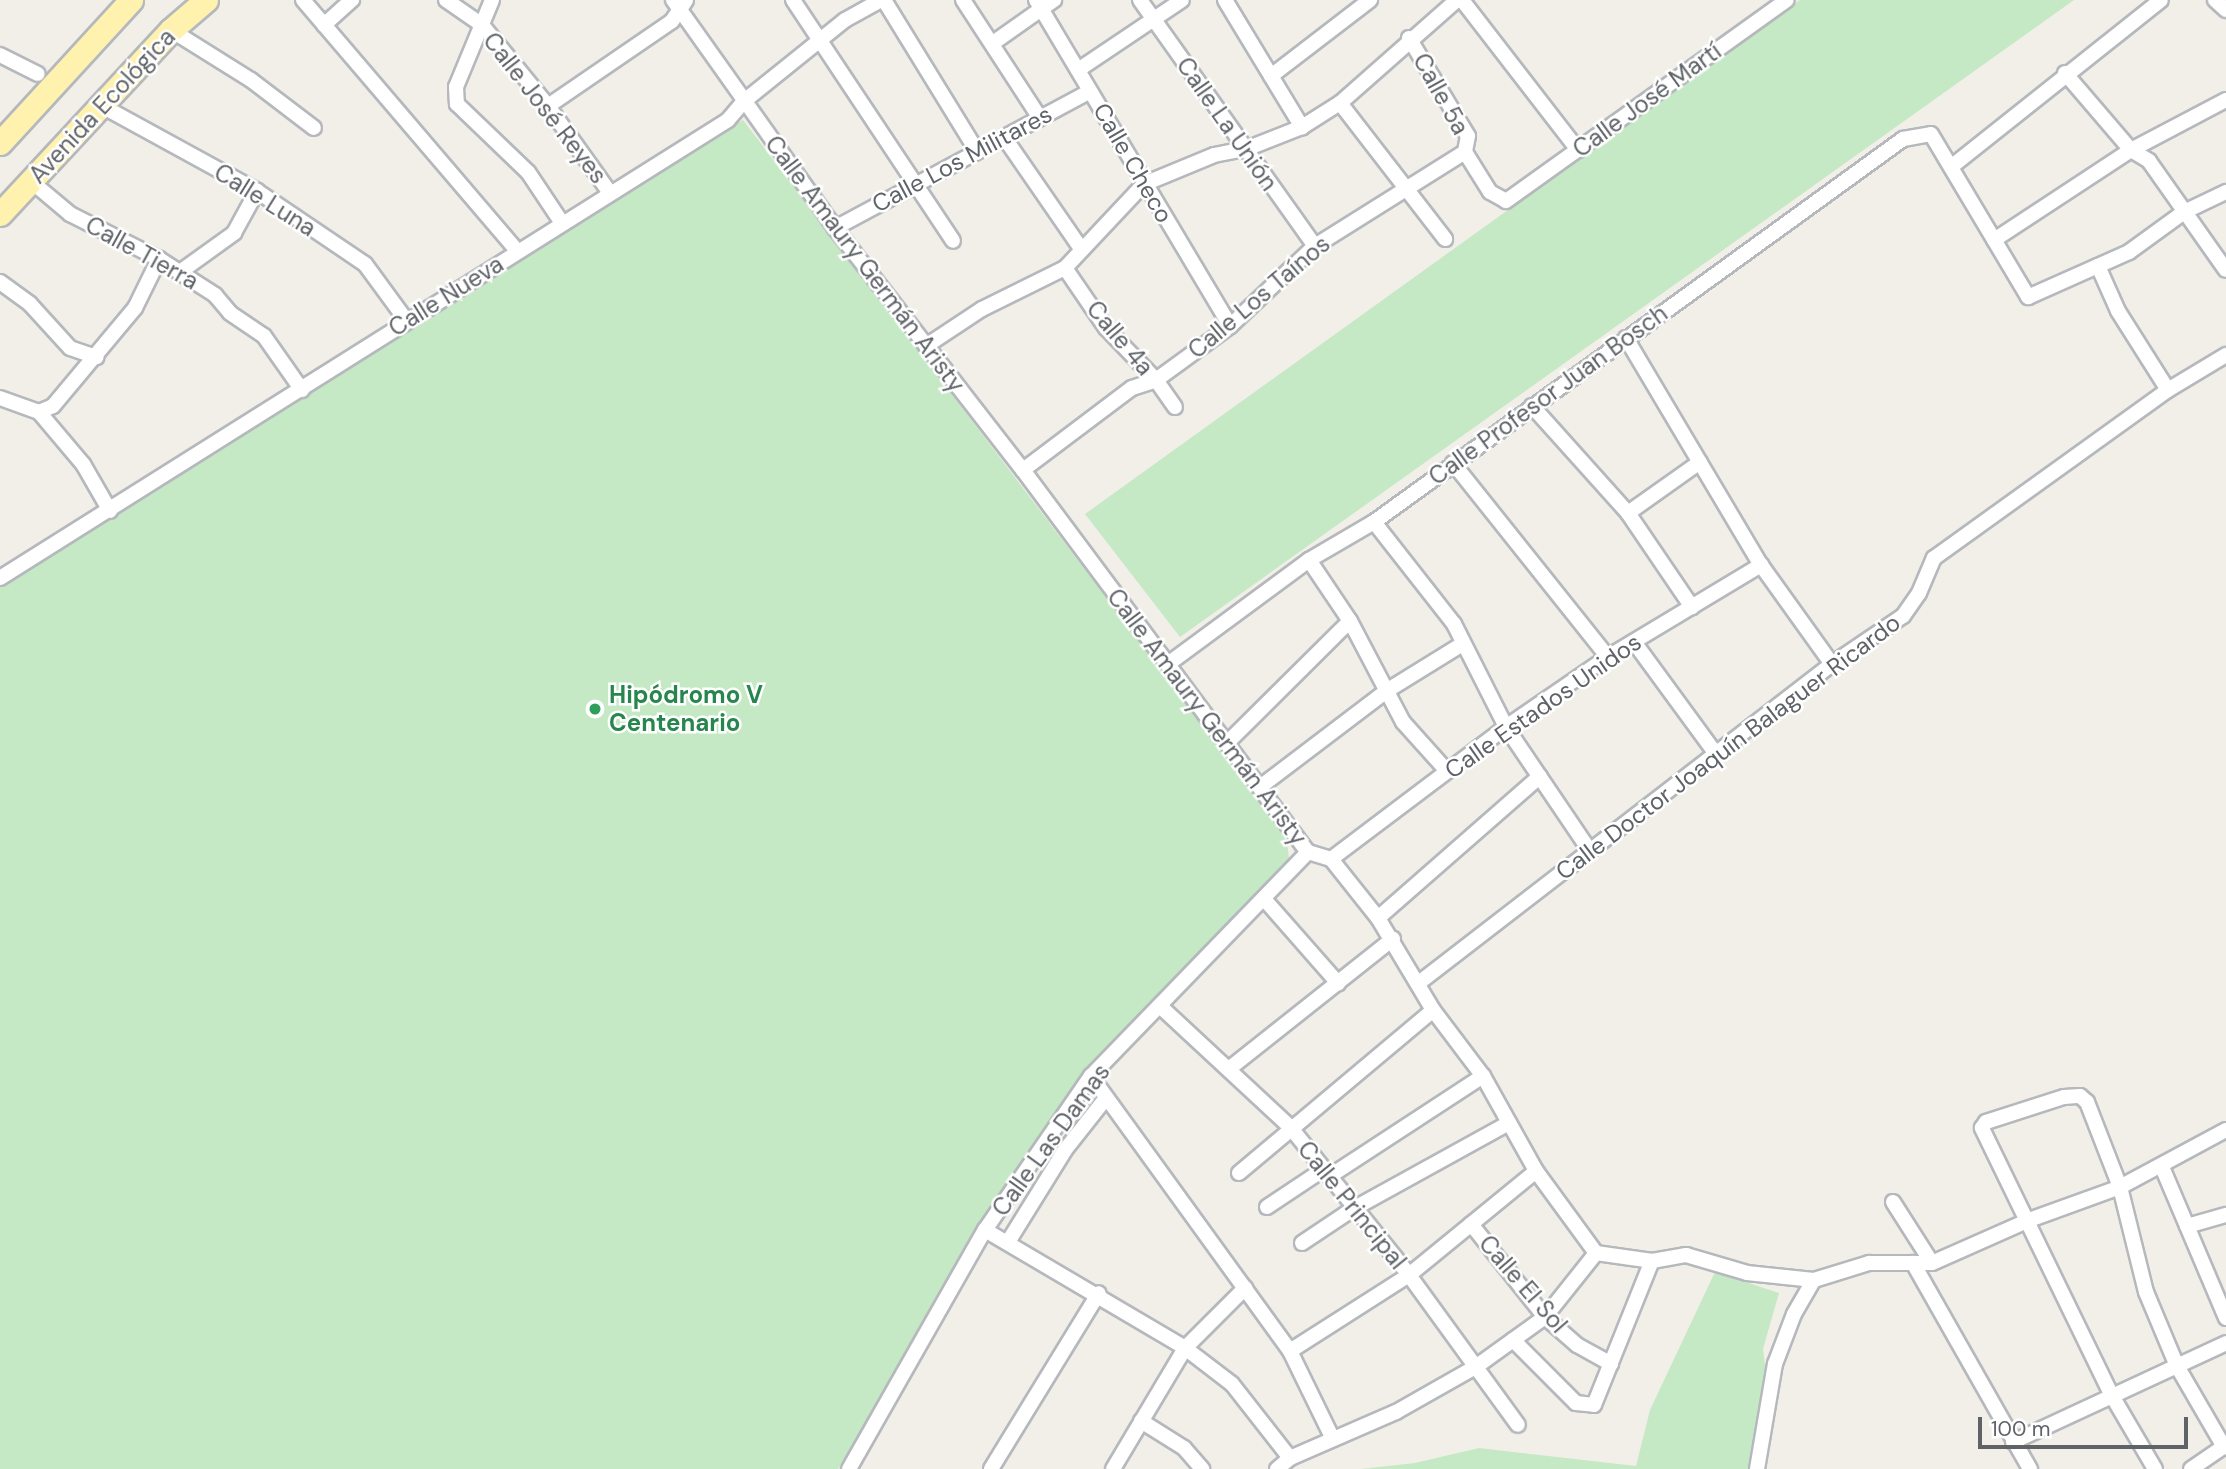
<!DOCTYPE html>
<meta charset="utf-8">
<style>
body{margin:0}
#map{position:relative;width:2226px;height:1469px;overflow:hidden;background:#f1efe8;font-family:"DM Sans",sans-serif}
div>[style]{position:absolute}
.green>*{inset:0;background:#c5e8c5}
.roads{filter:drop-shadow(2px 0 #b5b8bc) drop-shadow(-2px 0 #b5b8bc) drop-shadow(0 2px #b5b8bc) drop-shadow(0 -2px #b5b8bc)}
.minor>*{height:14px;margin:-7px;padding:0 7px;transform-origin:7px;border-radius:7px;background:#fff}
.primary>*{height:23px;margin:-11.5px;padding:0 11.5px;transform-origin:11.5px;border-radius:11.5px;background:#fff2af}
.dots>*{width:19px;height:19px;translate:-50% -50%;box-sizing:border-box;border:4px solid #fff;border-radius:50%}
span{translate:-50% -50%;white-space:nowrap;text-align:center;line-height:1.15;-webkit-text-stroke:5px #fff;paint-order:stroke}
.street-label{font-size:24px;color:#5f6368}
.leisure-label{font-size:24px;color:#27864d;font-weight:700}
.left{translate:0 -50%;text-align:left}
.scale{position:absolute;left:1978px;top:1417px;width:210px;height:32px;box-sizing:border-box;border:4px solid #5f6368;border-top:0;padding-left:9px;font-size:21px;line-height:24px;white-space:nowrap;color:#5f6368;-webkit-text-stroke:5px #fff;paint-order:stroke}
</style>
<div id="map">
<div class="green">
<div style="clip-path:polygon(1800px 0,2074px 0,1180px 637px,1085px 514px)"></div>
<div style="clip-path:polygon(743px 120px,1286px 834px,1289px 859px,1141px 1017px,980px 1228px,838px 1469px,0 1469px,0 583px)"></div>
<div style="clip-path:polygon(1715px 1272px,1779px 1293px,1763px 1349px,1768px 1388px,1754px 1469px,1361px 1469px,1415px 1463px,1479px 1448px,1636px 1466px,1650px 1410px)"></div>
</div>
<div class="roads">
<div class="minor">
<div style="left:303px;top:0;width:330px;rotate:49.5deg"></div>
<div style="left:446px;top:0;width:44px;rotate:34.8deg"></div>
<div style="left:482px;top:25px;width:104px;rotate:50.8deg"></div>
<div style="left:548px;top:106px;width:107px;rotate:54.5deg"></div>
<div style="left:492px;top:0;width:94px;rotate:112.5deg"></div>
<div style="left:456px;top:87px;width:17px;rotate:87deg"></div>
<div style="left:457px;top:104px;width:98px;rotate:43.8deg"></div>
<div style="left:528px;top:172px;width:61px;rotate:56.3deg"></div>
<div style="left:673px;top:0;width:280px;rotate:54.6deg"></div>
<div style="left:835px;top:228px;width:306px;rotate:52.2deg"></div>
<div style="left:1023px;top:470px;width:477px;rotate:53.3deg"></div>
<div style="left:1308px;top:852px;width:24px;rotate:17deg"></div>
<div style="left:1331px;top:859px;width:75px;rotate:51.5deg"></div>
<div style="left:1378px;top:918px;width:107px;rotate:59.1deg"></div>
<div style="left:1433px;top:1010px;width:83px;rotate:52.9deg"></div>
<div style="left:1483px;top:1076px;width:109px;rotate:60.8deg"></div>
<div style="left:1536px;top:1171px;width:102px;rotate:53.8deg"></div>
<div style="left:1596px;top:1253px;width:57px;rotate:8.1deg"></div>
<div style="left:1652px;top:1261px;width:35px;rotate:-10deg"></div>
<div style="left:1686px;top:1255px;width:64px;rotate:16.4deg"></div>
<div style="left:1747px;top:1273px;width:67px;rotate:6deg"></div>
<div style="left:1814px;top:1280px;width:58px;rotate:-17.2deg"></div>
<div style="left:1869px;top:1263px;width:63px"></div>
<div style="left:1932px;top:1263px;width:106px;rotate:-23.9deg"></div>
<div style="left:2029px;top:1220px;width:97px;rotate:-19.9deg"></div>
<div style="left:2120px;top:1187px;width:120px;rotate:-28.3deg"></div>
<div style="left:793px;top:0;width:289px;rotate:56.4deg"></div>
<div style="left:884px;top:0;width:177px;rotate:58.4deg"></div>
<div style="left:963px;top:0;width:141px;rotate:56.9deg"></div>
<div style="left:1036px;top:0;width:379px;rotate:59.2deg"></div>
<div style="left:1140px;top:0;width:302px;rotate:54.6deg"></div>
<div style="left:1225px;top:0;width:149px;rotate:58.8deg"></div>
<div style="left:1462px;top:0;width:190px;rotate:52.3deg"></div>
<div style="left:2215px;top:0;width:15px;rotate:42deg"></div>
<div style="left:324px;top:25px;width:38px;rotate:-42deg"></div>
<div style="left:171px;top:30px;width:94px;rotate:32deg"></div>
<div style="left:251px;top:80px;width:79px;rotate:37.3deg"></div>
<div style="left:1409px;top:38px;width:114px;rotate:59deg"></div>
<div style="left:1468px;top:136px;width:16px;rotate:101deg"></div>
<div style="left:993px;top:43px;width:75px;rotate:-35.2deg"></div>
<div style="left:0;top:55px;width:42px;rotate:26.6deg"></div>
<div style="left:1078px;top:70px;width:125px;rotate:-33.9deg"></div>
<div style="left:2065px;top:73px;width:101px;rotate:49.4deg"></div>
<div style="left:2131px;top:150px;width:21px;rotate:31deg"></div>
<div style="left:2149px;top:161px;width:133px;rotate:54.8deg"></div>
<div style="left:1271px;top:76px;width:125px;rotate:-37.5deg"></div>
<div style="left:1340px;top:103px;width:172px;rotate:52.3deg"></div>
<div style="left:102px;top:106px;width:177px;rotate:28.7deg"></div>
<div style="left:257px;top:191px;width:130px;rotate:34.1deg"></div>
<div style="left:365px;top:264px;width:69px;rotate:53.8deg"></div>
<div style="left:548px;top:106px;width:150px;rotate:-34.4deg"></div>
<div style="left:672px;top:21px;width:25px;rotate:-56deg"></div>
<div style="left:1004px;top:137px;width:137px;rotate:55.4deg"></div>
<div style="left:1465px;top:152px;width:47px;rotate:58deg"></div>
<div style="left:1490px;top:192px;width:18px;rotate:29deg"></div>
<div style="left:1506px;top:201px;width:345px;rotate:-35.6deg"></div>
<div style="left:1951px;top:167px;width:268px;rotate:-38.5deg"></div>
<div style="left:32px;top:182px;width:50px;rotate:40.1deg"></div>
<div style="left:70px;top:214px;width:100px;rotate:26.8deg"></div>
<div style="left:159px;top:259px;width:67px;rotate:32.7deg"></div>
<div style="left:215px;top:295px;width:23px;rotate:50deg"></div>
<div style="left:230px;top:313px;width:41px;rotate:34.1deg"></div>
<div style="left:264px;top:336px;width:66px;rotate:54.9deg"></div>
<div style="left:835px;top:228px;width:289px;rotate:-28.2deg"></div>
<div style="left:1994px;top:240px;width:164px;rotate:-33.3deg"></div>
<div style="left:2131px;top:150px;width:107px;rotate:-27.8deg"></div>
<div style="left:2098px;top:266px;width:49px;rotate:66deg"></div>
<div style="left:2118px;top:311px;width:93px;rotate:57.7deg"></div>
<div style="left:1065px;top:268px;width:73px;rotate:55.7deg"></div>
<div style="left:1106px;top:328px;width:72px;rotate:46.1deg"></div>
<div style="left:1156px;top:380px;width:33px;rotate:55deg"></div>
<div style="left:180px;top:272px;width:67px;rotate:-35.8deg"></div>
<div style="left:234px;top:233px;width:48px;rotate:-61.3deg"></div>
<div style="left:0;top:282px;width:37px;rotate:36deg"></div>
<div style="left:30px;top:304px;width:59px;rotate:47.7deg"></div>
<div style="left:70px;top:348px;width:28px;rotate:19deg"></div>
<div style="left:1626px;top:338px;width:264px;rotate:59.3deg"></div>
<div style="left:1761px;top:565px;width:122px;rotate:54.4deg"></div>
<div style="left:926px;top:346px;width:67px;rotate:-33.5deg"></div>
<div style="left:982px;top:309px;width:93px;rotate:-26.3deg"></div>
<div style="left:1065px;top:268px;width:115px;rotate:-46.8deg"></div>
<div style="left:1144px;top:184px;width:76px;rotate:-22.5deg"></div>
<div style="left:1214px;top:155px;width:33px;rotate:-11deg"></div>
<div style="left:1246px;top:149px;width:60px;rotate:-21.4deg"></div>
<div style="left:1302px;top:127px;width:45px;rotate:-32.3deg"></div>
<div style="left:1340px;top:103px;width:156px;rotate:-41.4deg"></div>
<div style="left:0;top:398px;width:41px;rotate:19.7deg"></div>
<div style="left:39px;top:412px;width:15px;rotate:-23deg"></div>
<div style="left:53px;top:406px;width:128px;rotate:-50.1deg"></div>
<div style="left:135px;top:308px;width:55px;rotate:-63.9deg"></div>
<div style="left:1532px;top:406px;width:144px;rotate:48.1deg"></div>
<div style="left:1628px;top:513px;width:114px;rotate:55.8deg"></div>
<div style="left:39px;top:412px;width:68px;rotate:49.8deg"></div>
<div style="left:83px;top:464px;width:54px;rotate:60.1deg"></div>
<div style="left:1453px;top:463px;width:248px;rotate:51.4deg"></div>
<div style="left:1023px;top:470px;width:136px;rotate:-37deg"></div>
<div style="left:1132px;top:388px;width:25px;rotate:-18deg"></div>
<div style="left:1156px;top:380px;width:92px;rotate:-36.1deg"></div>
<div style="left:1230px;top:326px;width:117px;rotate:-43.3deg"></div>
<div style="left:1315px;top:246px;width:177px;rotate:-32.1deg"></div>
<div style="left:1628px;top:513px;width:88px;rotate:-35.3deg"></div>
<div style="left:1374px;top:522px;width:130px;rotate:51.9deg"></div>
<div style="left:1454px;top:624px;width:115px;rotate:63.2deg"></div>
<div style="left:1506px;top:727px;width:150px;rotate:55.9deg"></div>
<div style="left:1309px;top:560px;width:73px;rotate:56.1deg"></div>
<div style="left:1350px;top:621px;width:114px;rotate:62.3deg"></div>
<div style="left:1403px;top:722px;width:66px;rotate:48.1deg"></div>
<div style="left:0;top:578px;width:860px;rotate:-32.17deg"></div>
<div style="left:728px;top:120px;width:23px;rotate:-50deg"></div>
<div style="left:743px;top:102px;width:131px;rotate:-38.8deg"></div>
<div style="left:845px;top:20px;width:41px;rotate:-29.1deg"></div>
<div style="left:1634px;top:642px;width:139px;rotate:53.8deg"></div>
<div style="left:1168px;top:664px;width:175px;rotate:-36.4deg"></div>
<div style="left:1309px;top:560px;width:75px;rotate:-30.3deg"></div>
<div style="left:1374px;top:522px;width:653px;rotate:-35.9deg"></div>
<div style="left:1903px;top:139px;width:28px;rotate:-10deg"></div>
<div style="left:1931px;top:134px;width:190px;rotate:59.2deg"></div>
<div style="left:2028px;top:297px;width:111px;rotate:-24deg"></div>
<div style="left:2129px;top:252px;width:68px;rotate:-36deg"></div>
<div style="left:2184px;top:212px;width:47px;rotate:-25.5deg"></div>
<div style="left:1227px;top:743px;width:173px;rotate:-44.8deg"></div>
<div style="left:1260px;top:787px;width:161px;rotate:-37.2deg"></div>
<div style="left:1388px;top:690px;width:86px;rotate:-31.7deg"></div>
<div style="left:1331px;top:859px;width:219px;rotate:-37deg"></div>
<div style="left:1506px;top:727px;width:124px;rotate:-34.5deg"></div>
<div style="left:1608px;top:657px;width:179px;rotate:-31deg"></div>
<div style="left:1265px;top:900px;width:111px;rotate:48.7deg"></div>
<div style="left:1378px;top:918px;width:215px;rotate:-41.2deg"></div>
<div style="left:1420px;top:982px;width:520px;rotate:-37.66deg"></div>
<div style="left:1832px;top:664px;width:86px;rotate:-34.1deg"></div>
<div style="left:1903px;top:616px;width:28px;rotate:-55deg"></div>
<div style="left:1919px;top:593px;width:38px;rotate:-67deg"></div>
<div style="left:1934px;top:558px;width:288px;rotate:-35.7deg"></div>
<div style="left:2168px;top:390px;width:68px;rotate:-31.1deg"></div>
<div style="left:1161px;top:1007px;width:178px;rotate:42.9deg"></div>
<div style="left:1291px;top:1128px;width:189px;rotate:51.2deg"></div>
<div style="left:1409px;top:1275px;width:185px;rotate:54deg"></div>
<div style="left:1230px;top:1068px;width:208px;rotate:-38.4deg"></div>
<div style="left:1091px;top:1076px;width:339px;rotate:54.1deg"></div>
<div style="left:1290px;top:1351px;width:96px;rotate:64deg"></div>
<div style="left:2162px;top:1167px;width:164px;rotate:67deg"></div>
<div style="left:1239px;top:1173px;width:253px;rotate:-40deg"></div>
<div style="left:1330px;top:1176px;width:183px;rotate:-33.2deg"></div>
<div style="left:1893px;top:1202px;width:72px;rotate:57.4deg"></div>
<div style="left:1267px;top:1207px;width:69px;rotate:-33.7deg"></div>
<div style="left:1471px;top:1224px;width:119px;rotate:51.5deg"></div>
<div style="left:1545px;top:1317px;width:43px;rotate:41.2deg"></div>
<div style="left:1577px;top:1345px;width:39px;rotate:29deg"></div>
<div style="left:2187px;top:1226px;width:41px;rotate:-15.8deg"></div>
<div style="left:985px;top:1230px;width:232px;rotate:30.5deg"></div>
<div style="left:1185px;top:1348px;width:59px;rotate:37.5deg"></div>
<div style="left:1232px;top:1384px;width:94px;rotate:51.9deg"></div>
<div style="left:1008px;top:1242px;width:108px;rotate:-58.2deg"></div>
<div style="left:1065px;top:1150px;width:66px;rotate:-51.7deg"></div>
<div style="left:1302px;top:1243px;width:61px;rotate:-33.7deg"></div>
<div style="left:1353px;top:1209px;width:178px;rotate:-28.9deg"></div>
<div style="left:1913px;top:1263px;width:237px;rotate:60.4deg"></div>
<div style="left:1513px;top:1340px;width:89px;rotate:45deg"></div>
<div style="left:1576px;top:1403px;width:18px;rotate:6deg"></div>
<div style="left:1594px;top:1405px;width:155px;rotate:-68.1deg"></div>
<div style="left:1290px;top:1351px;width:141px;rotate:-32.6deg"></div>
<div style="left:1409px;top:1275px;width:164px;rotate:-39.3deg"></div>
<div style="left:1141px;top:1421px;width:51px;rotate:32.1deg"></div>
<div style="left:1184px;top:1448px;width:28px;rotate:49deg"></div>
<div style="left:2013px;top:1442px;width:235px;rotate:-24.9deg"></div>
<div style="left:849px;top:1469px;width:275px;rotate:-60.4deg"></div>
<div style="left:985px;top:1230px;width:187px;rotate:-55.5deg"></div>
<div style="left:1091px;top:1076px;width:312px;rotate:-45.9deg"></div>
<div style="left:991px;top:1469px;width:206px;rotate:-58.5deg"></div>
<div style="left:1113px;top:1469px;width:141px;rotate:-59.2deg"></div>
<div style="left:1185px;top:1348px;width:85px;rotate:-45deg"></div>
<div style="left:1277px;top:1469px;width:17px;rotate:-40deg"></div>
<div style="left:1290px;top:1458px;width:116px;rotate:-23.5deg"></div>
<div style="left:1396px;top:1412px;width:93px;rotate:-29.6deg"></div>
<div style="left:1477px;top:1366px;width:84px;rotate:-35.8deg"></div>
<div style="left:1545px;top:1317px;width:82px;rotate:-51.4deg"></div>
<div style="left:1757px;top:1469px;width:107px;rotate:-80.3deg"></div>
<div style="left:1775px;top:1364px;width:53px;rotate:-69.2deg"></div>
<div style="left:1794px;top:1314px;width:39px;rotate:-60deg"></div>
<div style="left:2155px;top:1469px;width:87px;rotate:-120.4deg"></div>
<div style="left:2111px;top:1394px;width:296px;rotate:-115.9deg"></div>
<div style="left:1982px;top:1128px;width:7px;rotate:-56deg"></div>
<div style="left:1986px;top:1122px;width:82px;rotate:-17.8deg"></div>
<div style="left:2064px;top:1097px;width:16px;rotate:-4deg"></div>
<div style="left:2080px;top:1096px;width:9px;rotate:41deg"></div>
<div style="left:2087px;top:1102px;width:91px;rotate:68.8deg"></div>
<div style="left:2120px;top:1187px;width:108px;rotate:76.1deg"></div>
<div style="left:2146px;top:1292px;width:80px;rotate:67.3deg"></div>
<div style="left:2177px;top:1366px;width:94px;rotate:59.9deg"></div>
<div style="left:2191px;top:1469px;width:42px;rotate:-34.4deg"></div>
</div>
<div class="primary">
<div style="left:0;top:143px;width:194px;rotate:-47.5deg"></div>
<div style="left:0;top:214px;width:251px;rotate:-47.1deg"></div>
<div style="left:171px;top:30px;width:46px;rotate:-40.6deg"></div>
</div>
</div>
<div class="dots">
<div style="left:595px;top:709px;background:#2e9e5b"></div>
</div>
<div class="street-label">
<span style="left:1441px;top:94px;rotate:61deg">Calle 5a</span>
<span style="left:1647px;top:100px;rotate:-36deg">Calle José Martí</span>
<span style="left:102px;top:106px;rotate:-47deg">Avenida Ecológica</span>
<span style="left:545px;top:108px;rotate:52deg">Calle José Reyes</span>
<span style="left:1227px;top:124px;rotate:55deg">Calle La Unión</span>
<span style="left:962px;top:159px;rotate:-28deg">Calle Los Militares</span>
<span style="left:1133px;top:163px;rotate:60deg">Calle Checo</span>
<span style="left:265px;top:200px;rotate:32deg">Calle Luna</span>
<span style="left:142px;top:253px;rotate:29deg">Calle Tierra</span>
<span style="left:865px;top:264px;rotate:53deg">Calle Amaury Germán Aristy</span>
<span style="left:446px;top:296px;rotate:-32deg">Calle Nueva</span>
<span style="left:1259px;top:297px;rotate:-40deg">Calle Los Taínos</span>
<span style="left:1120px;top:338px;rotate:50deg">Calle 4a</span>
<span style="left:1548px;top:395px;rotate:-36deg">Calle Profesor Juan Bosch</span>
<span style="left:1543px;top:706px;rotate:-35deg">Calle Estados Unidos</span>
<span style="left:1207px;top:717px;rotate:53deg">Calle Amaury Germán Aristy</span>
<span style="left:1728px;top:747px;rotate:-37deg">Calle Doctor Joaquín Balaguer Ricardo</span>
<span style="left:1051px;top:1140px;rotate:-54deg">Calle Las Damas</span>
<span style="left:1352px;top:1205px;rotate:51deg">Calle Principal</span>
<span style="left:1523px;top:1284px;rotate:49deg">Calle El Sol</span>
</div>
<div class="leisure-label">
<span class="left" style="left:609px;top:709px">Hipódromo V<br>Centenario</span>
</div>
<div class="scale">100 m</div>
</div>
